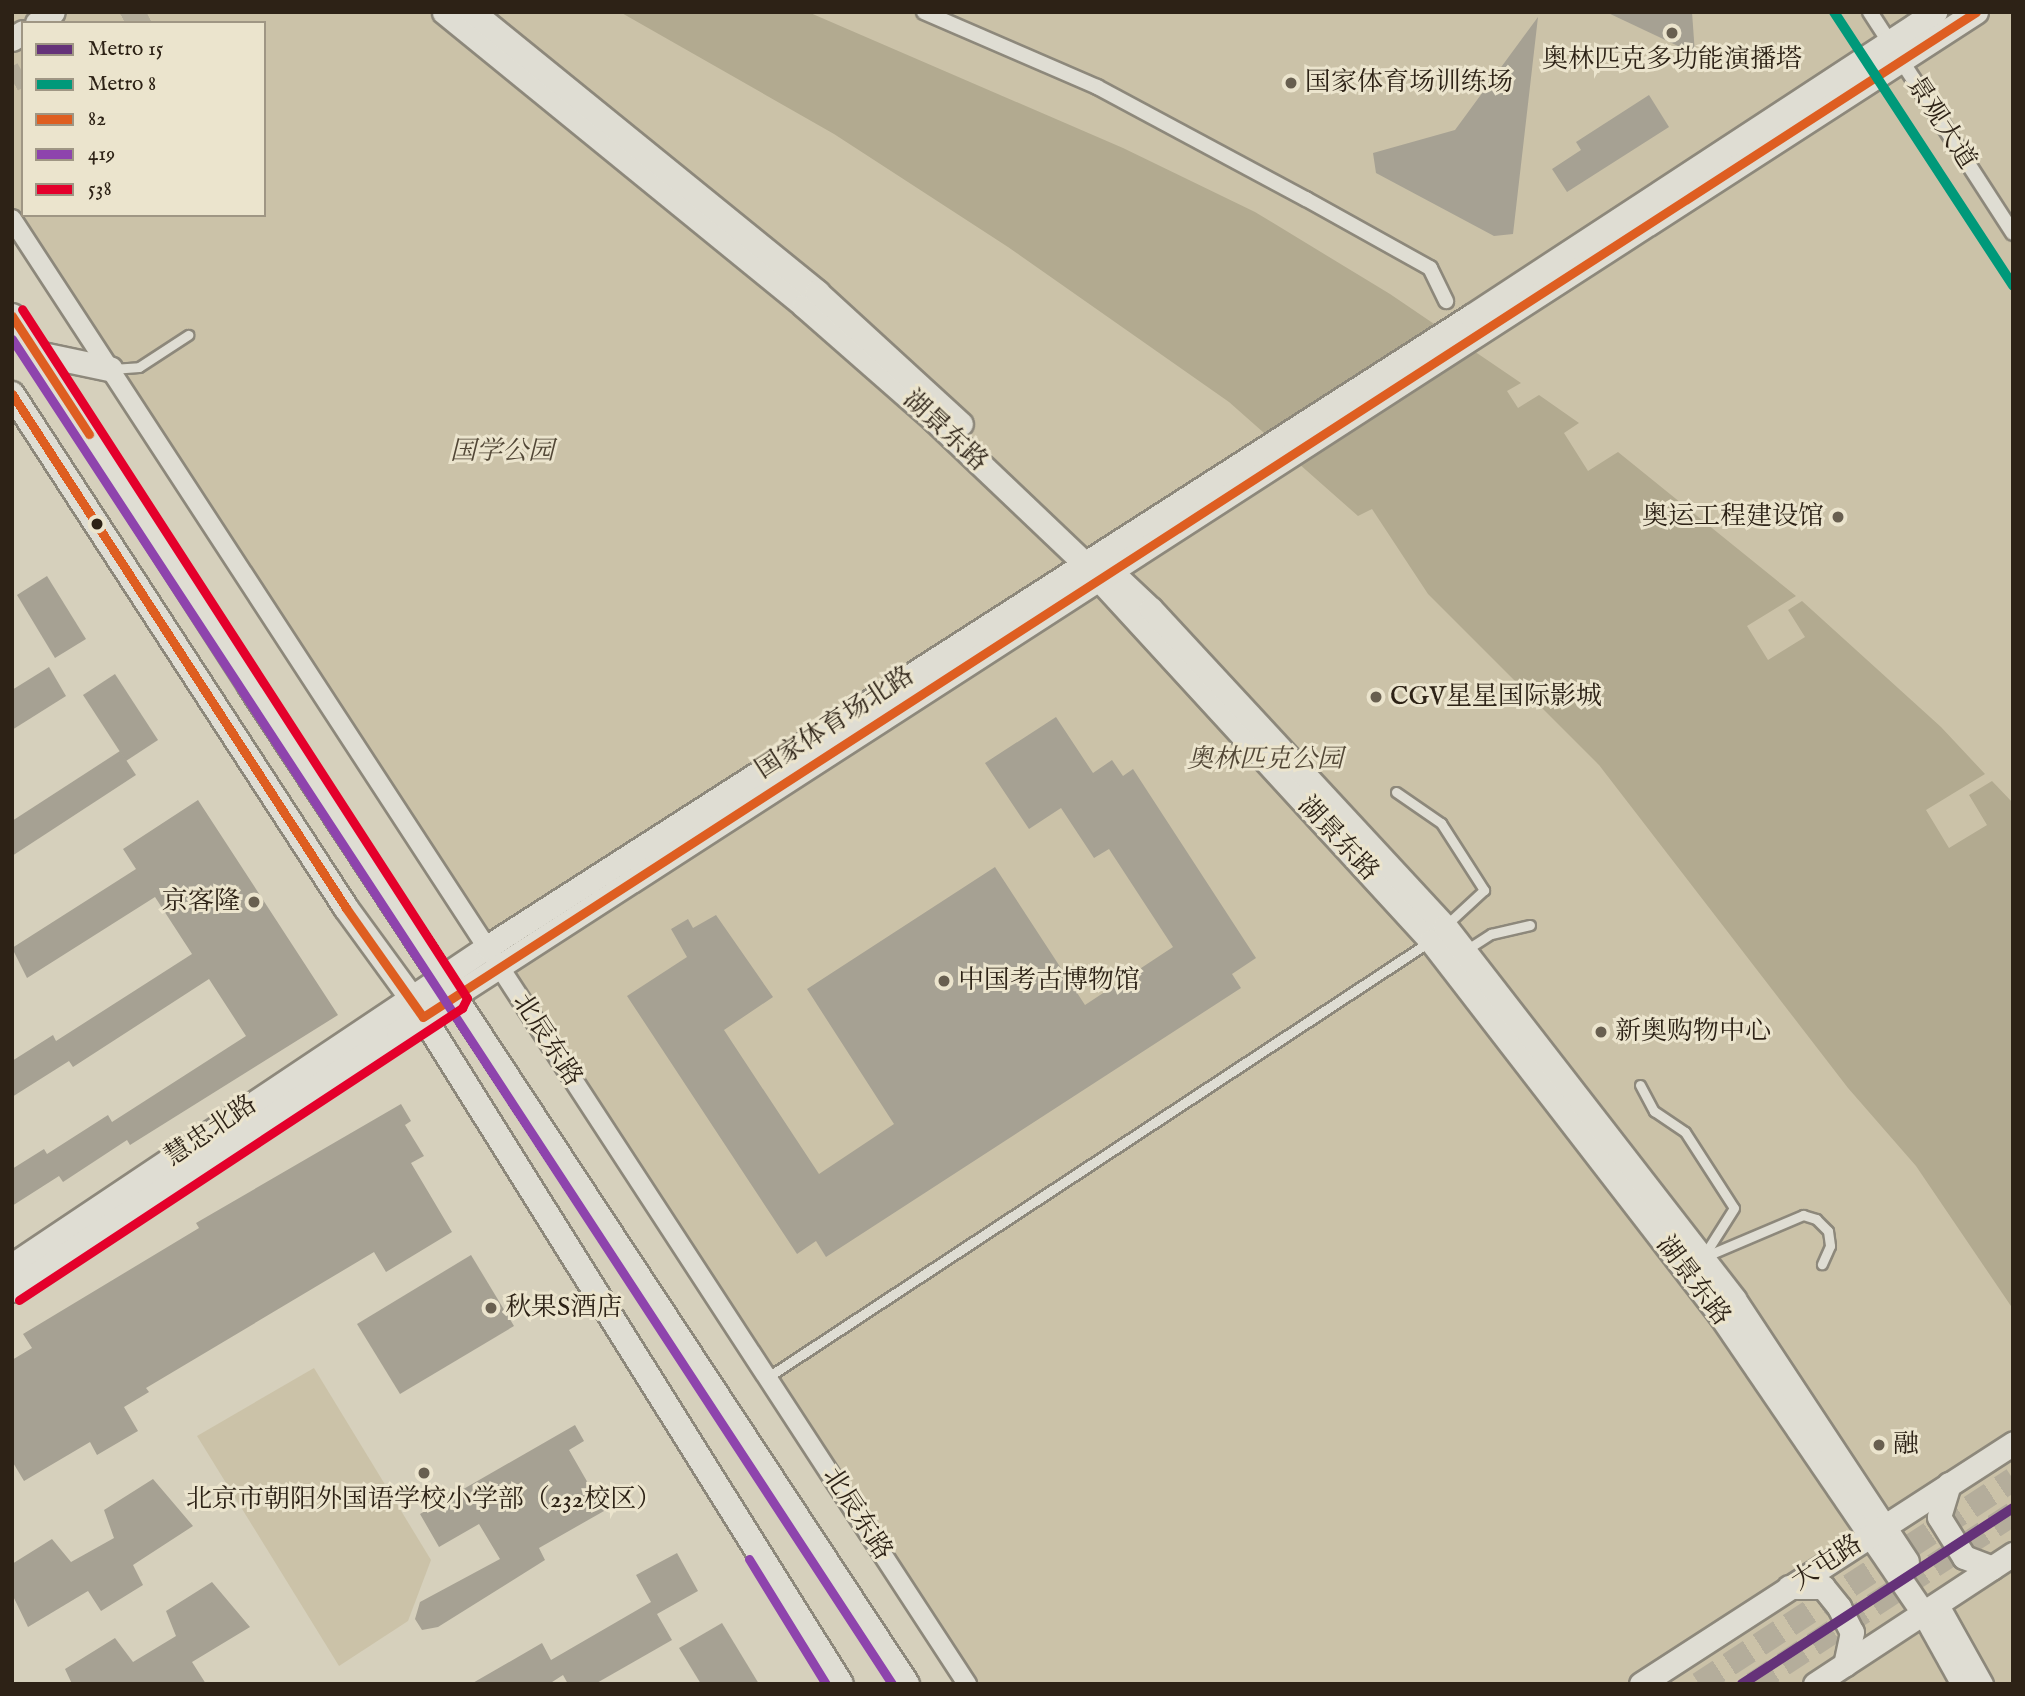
<!DOCTYPE html>
<meta charset="utf-8">
<style>
body{margin:0}
#map{position:relative;width:2025px;height:1696px;overflow:hidden;background:#d6d0bc;font-family:"IM FELL English","Noto Serif SC",serif}
div>[style]{position:absolute}
.green>*{inset:0;background:#cbc2a8}
.water>*{inset:0;background:#b2aa90}
.building>*{inset:0;background:#a6a193}
.secondary-tunnel>*{height:24px;margin-top:-12px;transform-origin:0;background:repeating-linear-gradient(90deg,#b4ad9b 0 24px,transparent 0 36px)}
.roads{filter:drop-shadow(2px 0 #8d887b) drop-shadow(-2px 0 #8d887b) drop-shadow(0 2px #8d887b) drop-shadow(0 -2px #8d887b)}
.service>*{height:9px;margin:-4.5px;padding:0 4.5px;transform-origin:4.5px;border-radius:4.5px;background:#dfddd3}
.pedestrian>*{height:14px;margin:-7px;padding:0 7px;transform-origin:7px;border-radius:7px;background:#dfddd3}
.minor>*{height:18px;margin:-9px;padding:0 9px;transform-origin:9px;border-radius:9px;background:#dfddd3}
.tertiary>*{height:23px;margin:-11.5px;padding:0 11.5px;transform-origin:11.5px;border-radius:11.5px;background:#dfddd3}
.secondary>*{height:24px;margin:-12px;padding:0 12px;transform-origin:12px;border-radius:12px;background:#dfddd3}
.bus-1>*{height:9px;margin:-4.5px;padding:0 4.5px;transform-origin:4.5px;border-radius:4.5px;background:#de5e21}
.bus-2>*{height:9px;margin:-4.5px;padding:0 4.5px;transform-origin:4.5px;border-radius:4.5px;background:#8e44ad}
.bus-3>*{height:9px;margin:-4.5px;padding:0 4.5px;transform-origin:4.5px;border-radius:4.5px;background:#e4002b}
.metro-1>*{height:10px;margin:-5px;padding:0 5px;transform-origin:5px;border-radius:5px;background:#653279}
.metro-2>*{height:10px;margin:-5px;padding:0 5px;transform-origin:5px;border-radius:5px;background:#00997a}
.dots>*{width:19px;height:19px;translate:-50% -50%;box-sizing:border-box;border:4px solid #ebe4cd;border-radius:50%}
span{translate:-50% -50%;white-space:nowrap;text-align:center;line-height:1.15;-webkit-text-stroke:6px #ebe4cd;paint-order:stroke}
.poi-label{font-size:26px;color:#2d2216}
.left{translate:0 -50%;text-align:left}
.right{translate:-100% -50%;text-align:right}
.street-label{font-size:26px;color:#2d2216}
.park-label{font-size:26px;color:#524736;font-style:italic}
.frame{position:absolute;inset:0;border:14px solid #2d2216;pointer-events:none}
.legend{position:absolute;left:21px;top:21px;width:245px;height:196px;box-sizing:border-box;background:#ebe4cd;border:2px solid #9f9684;margin:0;padding:9px 12px;list-style:none;font-size:21px;color:#2d2216}
.legend li{display:flex;align-items:center;gap:14px;height:35px}
.legend b{width:35px;border:2px solid #9f9684}
</style>
<div id="map">
<div class="green">
<div style="clip-path:polygon(evenodd,12px 12px,2013px 12px,2013px 1684px,975px 1684px,12px 209px,12px 12px,23px 23px,264px 23px,264px 215px,23px 215px,23px 23px)"></div>
<div style="clip-path:polygon(314px 1368px,431px 1560px,408px 1621px,339px 1666px,197px 1436px)"></div>
</div>
<div class="water">
<div style="clip-path:polygon(620px 12px,808px 12px,1123px 148px,1255px 212px,1390px 294px,1521px 383px,1507px 391px,1518px 408px,1539px 395px,1579px 423px,1564px 433px,1588px 471px,1618px 452px,1796px 596px,1747px 626px,1768px 660px,1805px 637px,1788px 610px,1802px 601px,1941px 727px,1985px 774px,1926px 810px,1949px 848px,1987px 825px,1969px 795px,1992px 781px,2013px 803px,2013px 1309px,1916px 1166px,1848px 1088px,1599px 765px,1428px 594px,1372px 509px,1358px 516px,1229px 402px,1008px 247px,834px 134px)"></div>
</div>
<div class="building">
<div style="clip-path:polygon(1606px 12px,1692px 12px,1695px 54px)"></div>
<div style="clip-path:polygon(1538px 17px,1513px 234px,1494px 236px,1376px 173px,1373px 153px,1455px 130px)"></div>
<div style="clip-path:polygon(1649px 95px,1669px 127px,1567px 192px,1552px 169px,1581px 150px,1576px 142px)"></div>
<div style="clip-path:polygon(47px 576px,86px 639px,55px 658px,17px 595px)"></div>
<div style="clip-path:polygon(49px 667px,66px 696px,12px 730px,12px 690px)"></div>
<div style="clip-path:polygon(115px 674px,158px 740px,126px 761px,83px 695px)"></div>
<div style="clip-path:polygon(1056px 717px,1093px 773px,1112px 760px,1123px 776px,1133px 769px,1256px 958px,1232px 974px,1241px 988px,826px 1257px,816px 1241px,797px 1254px,627px 996px,687px 957px,671px 929px,688px 919px,693px 928px,716px 915px,773px 997px,724px 1030px,819px 1174px,894px 1124px,807px 989px,995px 867px,1085px 1005px,1173px 947px,1109px 849px,1094px 858px,1061px 808px,1029px 829px,985px 763px)"></div>
<div style="clip-path:polygon(120px 751px,136px 775px,12px 856px,12px 821px)"></div>
<div style="clip-path:polygon(198px 800px,338px 1015px,130px 1145px,127px 1140px,63px 1182px,59px 1176px,12px 1206px,12px 1169px,44px 1149px,47px 1154px,108px 1115px,112px 1122px,246px 1036px,209px 979px,73px 1067px,69px 1061px,12px 1097px,12px 1061px,53px 1035px,56px 1041px,192px 954px,155px 897px,27px 978px,12px 948px,136px 869px,123px 849px)"></div>
<div style="clip-path:polygon(401px 1104px,411px 1121px,405px 1125px,424px 1156px,411px 1163px,452px 1232px,386px 1272px,374px 1252px,146px 1388px,149px 1392px,124px 1407px,138px 1431px,97px 1455px,90px 1442px,24px 1481px,12px 1461px,12px 1360px,32px 1348px,23px 1334px,199px 1228px,196px 1223px)"></div>
<div style="clip-path:polygon(471px 1255px,514px 1326px,400px 1394px,357px 1324px)"></div>
<div style="clip-path:polygon(575px 1425px,584px 1441px,569px 1450px,604px 1511px,539px 1548px,545px 1560px,438px 1627px,422px 1630px,415px 1619px,420px 1602px,500px 1559px,479px 1524px,439px 1547px,420px 1514px)"></div>
<div style="clip-path:polygon(153px 1479px,193px 1526px,133px 1565px,143px 1585px,101px 1611px,88px 1591px,28px 1627px,12px 1594px,12px 1564px,52px 1539px,71px 1562px,114px 1538px,104px 1510px)"></div>
<div style="clip-path:polygon(677px 1553px,698px 1591px,657px 1614px,672px 1640px,595px 1684px,568px 1684px,563px 1675px,549px 1684px,471px 1684px,542px 1643px,551px 1660px,651px 1602px,636px 1575px)"></div>
<div style="clip-path:polygon(212px 1582px,250px 1627px,192px 1662px,206px 1684px,72px 1684px,65px 1669px,115px 1638px,133px 1662px,176px 1636px,166px 1611px)"></div>
<div style="clip-path:polygon(722px 1623px,759px 1684px,701px 1684px,679px 1648px)"></div>
</div>
<div class="secondary-tunnel">
<div style="left:125px;top:23px;width:24px;rotate:-28deg"></div>
<div style="left:12px;top:80px;width:13px;rotate:-29deg"></div>
<div style="left:1699px;top:1684px;width:375px;rotate:-33.1deg"></div>
<div style="left:1753px;top:1684px;width:311px;rotate:-33.2deg"></div>
</div>
<div class="roads">
<div class="service">
<div style="left:112px;top:369px;width:27px;rotate:-4deg"></div>
<div style="left:139px;top:367px;width:59px;rotate:-33.1deg"></div>
<div style="left:1396px;top:792px;width:55px;rotate:34.6deg"></div>
<div style="left:1441px;top:823px;width:80px;rotate:57.3deg"></div>
<div style="left:1484px;top:890px;width:53px;rotate:137.3deg"></div>
<div style="left:1466px;top:950px;width:30px;rotate:-33deg"></div>
<div style="left:1491px;top:934px;width:40px;rotate:-13deg"></div>
<div style="left:1640px;top:1085px;width:30px;rotate:62deg"></div>
<div style="left:1654px;top:1111px;width:37px;rotate:34deg"></div>
<div style="left:1685px;top:1132px;width:90px;rotate:57.2deg"></div>
<div style="left:1734px;top:1208px;width:58px;rotate:122.3deg"></div>
<div style="left:1704px;top:1257px;width:108px;rotate:-23deg"></div>
<div style="left:1803px;top:1215px;width:14px;rotate:17deg"></div>
<div style="left:1816px;top:1219px;width:17px;rotate:45deg"></div>
<div style="left:1828px;top:1231px;width:15px;rotate:82deg"></div>
<div style="left:1830px;top:1246px;width:20px;rotate:114deg"></div>
<div style="left:768px;top:1377px;width:791px;rotate:-33.35deg"></div>
</div>
<div class="pedestrian">
<div style="left:924px;top:12px;width:189px;rotate:23.4deg"></div>
<div style="left:1097px;top:87px;width:237px;rotate:28.2deg"></div>
<div style="left:1306px;top:199px;width:142px;rotate:29.1deg"></div>
<div style="left:1430px;top:268px;width:37px;rotate:64deg"></div>
<div style="left:1870px;top:12px;width:263px;rotate:57.1deg"></div>
</div>
<div class="minor">
<div style="left:12px;top:219px;width:1749px;rotate:56.9deg"></div>
</div>
<div class="tertiary">
<div style="left:444px;top:12px;width:465px;rotate:39.2deg"></div>
<div style="left:804px;top:306px;width:173px;rotate:41.2deg"></div>
<div style="left:934px;top:420px;width:207px;rotate:43.6deg"></div>
<div style="left:1084px;top:563px;width:513px;rotate:47.45deg"></div>
<div style="left:1431px;top:941px;width:473px;rotate:52.3deg"></div>
<div style="left:1720px;top:1315px;width:362px;rotate:55.7deg"></div>
<div style="left:1924px;top:1614px;width:80px;rotate:60.9deg"></div>
<div style="left:473px;top:12px;width:444px;rotate:39.1deg"></div>
<div style="left:817px;top:292px;width:195px;rotate:42.5deg"></div>
<div style="left:37px;top:23px;width:19px;rotate:-35deg"></div>
<div style="left:12px;top:39px;width:13px;rotate:-32deg"></div>
<div style="left:1100px;top:561px;width:70px;rotate:43.3deg"></div>
<div style="left:1151px;top:609px;width:432px;rotate:47.2deg"></div>
<div style="left:1445px;top:926px;width:472px;rotate:52.2deg"></div>
<div style="left:1734px;top:1299px;width:314px;rotate:56.6deg"></div>
<div style="left:12px;top:1265px;width:572px;rotate:-33.8deg"></div>
<div style="left:487px;top:947px;width:1169px;rotate:-32.67deg"></div>
<div style="left:1471px;top:316px;width:555px;rotate:-33.23deg"></div>
<div style="left:12px;top:1290px;width:464px;rotate:-33.8deg"></div>
<div style="left:398px;top:1032px;width:1879px;rotate:-32.88deg"></div>
<div style="left:1949px;top:1484px;width:34px;rotate:107deg"></div>
<div style="left:1939px;top:1517px;width:47px;rotate:58deg"></div>
<div style="left:1964px;top:1557px;width:30px;rotate:21deg"></div>
<div style="left:1789px;top:1587px;width:34px"></div>
<div style="left:1823px;top:1587px;width:26px;rotate:51deg"></div>
<div style="left:1839px;top:1607px;width:28px;rotate:63deg"></div>
<div style="left:1852px;top:1632px;width:33px;rotate:102deg"></div>
<div style="left:1940px;top:1611px;width:84px;rotate:60.7deg"></div>
<div style="left:1641px;top:1684px;width:443px;rotate:-32.9deg"></div>
<div style="left:1815px;top:1684px;width:237px;rotate:-33.3deg"></div>
</div>
<div class="secondary">
<div style="left:12px;top:316px;width:440px;rotate:57.2deg"></div>
<div style="left:250px;top:686px;width:1195px;rotate:56.64deg"></div>
<div style="left:38px;top:354px;width:74px;rotate:11.8deg"></div>
<div style="left:12px;top:394px;width:613px;rotate:56.98deg"></div>
<div style="left:346px;top:908px;width:110px;rotate:53.9deg"></div>
<div style="left:411px;top:997px;width:810px;rotate:57.96deg"></div>
</div>
</div>
<div class="bus-1">
<div style="left:12px;top:316px;width:141px;rotate:56.9deg"></div>
<div style="left:12px;top:394px;width:613px;rotate:56.98deg"></div>
<div style="left:346px;top:908px;width:133px;rotate:54.8deg"></div>
<div style="left:423px;top:1017px;width:1850px;rotate:-32.91deg"></div>
</div>
<div class="bus-2">
<div style="left:12px;top:339px;width:1607px;rotate:56.8deg"></div>
<div style="left:749px;top:1559px;width:147px;rotate:58.4deg"></div>
</div>
<div class="bus-3">
<div style="left:19px;top:1300px;width:531px;rotate:-33.39deg"></div>
<div style="left:462px;top:1008px;width:11px;rotate:-63deg"></div>
<div style="left:467px;top:998px;width:820px;rotate:-122.86deg"></div>
</div>
<div class="metro-1">
<div style="left:1742px;top:1684px;width:323px;rotate:-33deg"></div>
</div>
<div class="metro-2">
<div style="left:1834px;top:12px;width:327px;rotate:56.8deg"></div>
</div>
<div class="dots">
<div style="left:1672px;top:33px;background:#685f50"></div>
<div style="left:1291px;top:83px;background:#685f50"></div>
<div style="left:1838px;top:517px;background:#685f50"></div>
<div style="left:97px;top:524px;background:#2d2216"></div>
<div style="left:1376px;top:697px;background:#685f50"></div>
<div style="left:254px;top:902px;background:#685f50"></div>
<div style="left:944px;top:981px;background:#685f50"></div>
<div style="left:1601px;top:1032px;background:#685f50"></div>
<div style="left:491px;top:1308px;background:#685f50"></div>
<div style="left:1879px;top:1445px;background:#685f50"></div>
<div style="left:424px;top:1473px;background:#685f50"></div>
</div>
<div class="poi-label">
<span style="left:1672px;top:60px">奥林匹克多功能演播塔</span>
<span class="left" style="left:1305px;top:83px">国家体育场训练场</span>
<span class="right" style="left:1824px;top:517px">奥运工程建设馆</span>
<span class="left" style="left:1390px;top:697px">CGV星星国际影城</span>
<span class="right" style="left:240px;top:902px">京客隆</span>
<span class="left" style="left:958px;top:981px">中国考古博物馆</span>
<span class="left" style="left:1615px;top:1032px">新奥购物中心</span>
<span class="left" style="left:505px;top:1308px">秋果S酒店</span>
<span class="left" style="left:1893px;top:1445px">融</span>
<span style="left:424px;top:1500px">北京市朝阳外国语学校小学部（232校区）</span>
</div>
<div class="street-label">
<span style="left:1941px;top:123px;rotate:57deg">景观大道</span>
<span style="left:945px;top:431px;rotate:43deg">湖景东路</span>
<span style="left:835px;top:723px;rotate:-33deg">国家体育场北路</span>
<span style="left:1338px;top:839px;rotate:47deg">湖景东路</span>
<span style="left:547px;top:1040px;rotate:57deg">北辰东路</span>
<span style="left:211px;top:1131px;rotate:-34deg">慧忠北路</span>
<span style="left:1693px;top:1281px;rotate:53deg">湖景东路</span>
<span style="left:857px;top:1514px;rotate:57deg">北辰东路</span>
<span style="left:1827px;top:1563px;rotate:-33deg">大屯路</span>
</div>
<div class="park-label">
<span style="left:502px;top:452px">国学公园</span>
<span style="left:1265px;top:760px">奥林匹克公园</span>
</div>
<div class="frame"></div>
<ul class="legend">
<li><b style="height:9px;background:#653279"></b>Metro 15</li>
<li><b style="height:9px;background:#00997a"></b>Metro 8</li>
<li><b style="height:9px;background:#de5e21"></b>82</li>
<li><b style="height:9px;background:#8e44ad"></b>419</li>
<li><b style="height:9px;background:#e4002b"></b>538</li>
</ul>
</div>
